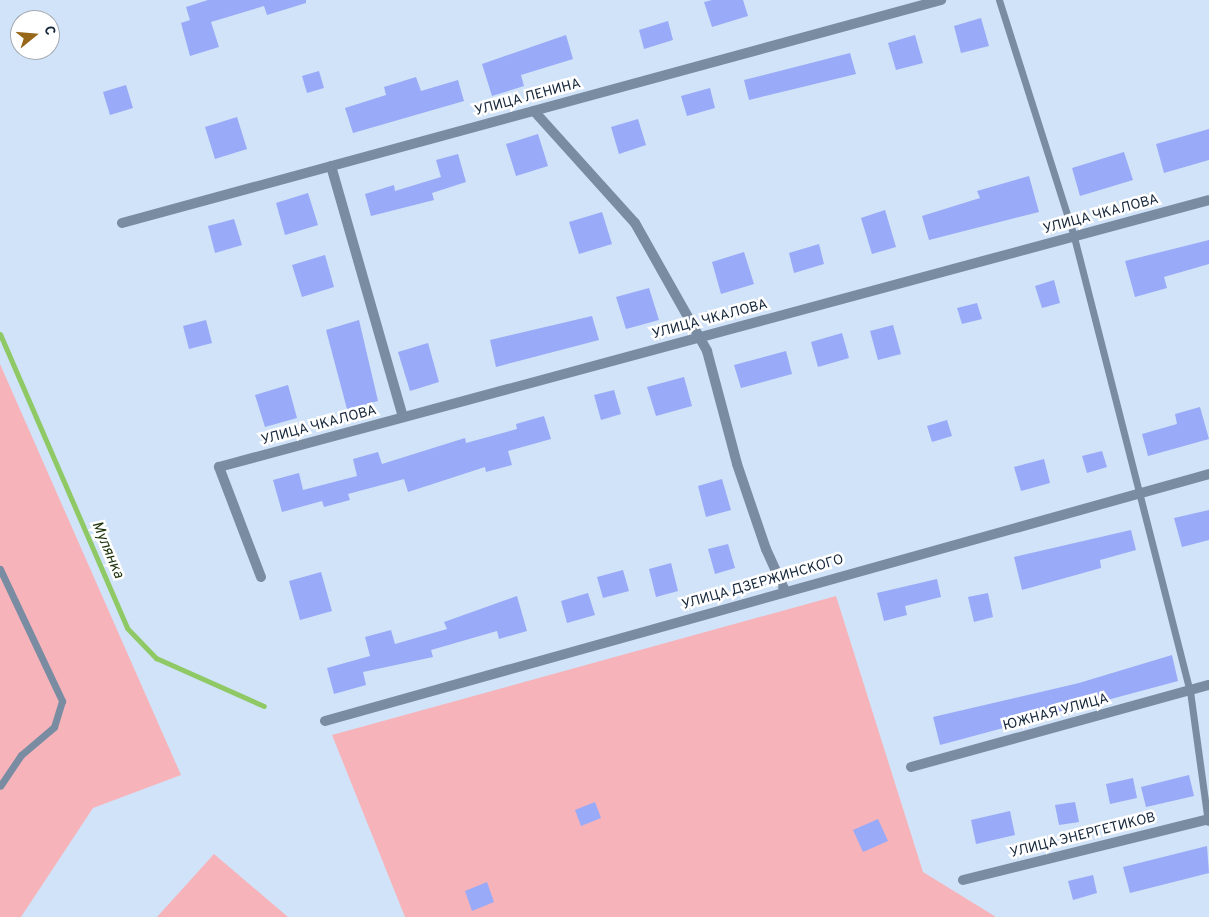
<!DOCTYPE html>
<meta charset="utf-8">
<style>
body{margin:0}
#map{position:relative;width:1209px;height:917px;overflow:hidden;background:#d1e3f8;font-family:Overpass,sans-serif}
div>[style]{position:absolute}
.green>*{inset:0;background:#f6b4ba}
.stream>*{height:5px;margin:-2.5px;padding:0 2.5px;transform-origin:2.5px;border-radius:2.5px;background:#8fc965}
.building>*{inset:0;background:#98aaf8}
.lane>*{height:7px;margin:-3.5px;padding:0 3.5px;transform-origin:3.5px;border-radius:3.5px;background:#7a8ca2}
.street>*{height:10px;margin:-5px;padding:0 5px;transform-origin:5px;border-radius:5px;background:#7a8ca2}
span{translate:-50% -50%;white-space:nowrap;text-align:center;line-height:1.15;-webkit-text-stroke:5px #fff;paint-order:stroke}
.street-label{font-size:14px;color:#16273b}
.water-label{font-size:15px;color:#1d330a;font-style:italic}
.north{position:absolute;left:10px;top:10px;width:50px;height:50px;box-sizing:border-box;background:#fff;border:1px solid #a2a9b1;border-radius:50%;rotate:73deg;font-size:14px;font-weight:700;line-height:20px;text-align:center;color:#16273b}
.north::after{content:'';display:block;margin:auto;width:18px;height:22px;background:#98681a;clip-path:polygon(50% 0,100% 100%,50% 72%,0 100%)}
</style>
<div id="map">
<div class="green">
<div style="clip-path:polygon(0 364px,181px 775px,93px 808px,21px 917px,0 917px)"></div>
<div style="clip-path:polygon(836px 596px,923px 872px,996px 917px,405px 917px,332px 735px)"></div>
<div style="clip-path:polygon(214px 854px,288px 917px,157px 917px)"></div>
</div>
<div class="stream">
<div style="left:0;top:334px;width:320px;rotate:66.6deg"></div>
<div style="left:127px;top:628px;width:42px;rotate:46deg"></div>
<div style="left:156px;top:658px;width:118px;rotate:24deg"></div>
</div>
<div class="building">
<div style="clip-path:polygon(208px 0,306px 0,306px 3px,267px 15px,264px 6px,211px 22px,219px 47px,190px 56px,181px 23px,190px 20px,186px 7px)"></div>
<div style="clip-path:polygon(712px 0,743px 0,748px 16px,712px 27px,704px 2px)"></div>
<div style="clip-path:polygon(981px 18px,989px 46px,961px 53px,954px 26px)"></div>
<div style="clip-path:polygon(668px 21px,673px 40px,644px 49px,639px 30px)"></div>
<div style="clip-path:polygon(566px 35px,573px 59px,521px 75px,524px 86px,492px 96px,482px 64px)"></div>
<div style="clip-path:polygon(915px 35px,923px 63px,896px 70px,888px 43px)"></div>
<div style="clip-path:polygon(850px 53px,856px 74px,749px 100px,744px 80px)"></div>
<div style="clip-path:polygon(319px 71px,324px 88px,307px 93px,302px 76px)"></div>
<div style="clip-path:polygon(416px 77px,421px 91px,458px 80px,464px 101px,353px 133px,345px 108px,386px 95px,384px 87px)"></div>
<div style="clip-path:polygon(126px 85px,133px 108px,110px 115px,103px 92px)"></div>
<div style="clip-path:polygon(710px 88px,715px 108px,687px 116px,681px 96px)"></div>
<div style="clip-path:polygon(237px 117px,247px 149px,215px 159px,205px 127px)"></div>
<div style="clip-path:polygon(638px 119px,646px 145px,619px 154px,611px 127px)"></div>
<div style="clip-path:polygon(1209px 129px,1209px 160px,1164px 173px,1156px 144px)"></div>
<div style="clip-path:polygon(538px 134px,548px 166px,516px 176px,506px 144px)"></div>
<div style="clip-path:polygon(1124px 152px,1133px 180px,1080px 196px,1072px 168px)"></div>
<div style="clip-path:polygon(458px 154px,466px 182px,432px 193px,434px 200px,371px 216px,365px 194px,394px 185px,395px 191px,441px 177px,436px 160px)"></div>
<div style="clip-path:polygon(1029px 176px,1039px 212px,929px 240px,922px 216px,980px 198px,977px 191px)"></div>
<div style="clip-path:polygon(308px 193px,318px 225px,285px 235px,276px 203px)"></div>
<div style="clip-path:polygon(885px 210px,896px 247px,872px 254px,861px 218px)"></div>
<div style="clip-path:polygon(602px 212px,612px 244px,579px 254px,569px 222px)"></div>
<div style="clip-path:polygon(234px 219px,242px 245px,215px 253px,208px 226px)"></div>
<div style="clip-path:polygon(1209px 240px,1209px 264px,1164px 277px,1167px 288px,1135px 297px,1125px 261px)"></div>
<div style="clip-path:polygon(819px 244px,824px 264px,794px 273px,789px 253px)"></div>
<div style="clip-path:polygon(744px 252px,754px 284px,721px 294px,712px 262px)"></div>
<div style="clip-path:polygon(325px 255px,334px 287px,302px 297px,292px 265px)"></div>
<div style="clip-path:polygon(1054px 280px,1060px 303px,1042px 308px,1035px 286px)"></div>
<div style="clip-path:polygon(649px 288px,659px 320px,626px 329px,616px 297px)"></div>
<div style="clip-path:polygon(977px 303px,982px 319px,962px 324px,957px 308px)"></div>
<div style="clip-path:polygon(592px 316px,599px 340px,496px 367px,490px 340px)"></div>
<div style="clip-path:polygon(206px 320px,212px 343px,189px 349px,183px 326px)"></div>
<div style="clip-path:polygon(359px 320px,378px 401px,347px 409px,326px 330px)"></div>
<div style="clip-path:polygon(893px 325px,901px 354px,878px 360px,870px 331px)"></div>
<div style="clip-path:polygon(842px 333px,849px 358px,818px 367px,811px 342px)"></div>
<div style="clip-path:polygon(428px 343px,439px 382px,410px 391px,398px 352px)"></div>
<div style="clip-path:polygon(786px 351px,792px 374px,741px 388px,734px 365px)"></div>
<div style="clip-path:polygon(684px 377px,692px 406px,656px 416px,647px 387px)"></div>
<div style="clip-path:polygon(288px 385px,297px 418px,265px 427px,255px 395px)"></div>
<div style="clip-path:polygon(614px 390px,621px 414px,601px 420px,594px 395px)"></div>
<div style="clip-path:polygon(1200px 407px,1209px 439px,1148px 456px,1142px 434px,1177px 424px,1175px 414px)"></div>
<div style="clip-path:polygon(544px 416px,551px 439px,508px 451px,512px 465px,486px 472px,485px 467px,408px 492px,404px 479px,348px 494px,350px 500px,324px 507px,322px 501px,282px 512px,273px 480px,299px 473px,303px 490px,357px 476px,353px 459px,378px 452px,382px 464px,465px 438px,466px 443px,517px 429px,516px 424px)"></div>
<div style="clip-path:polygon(947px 420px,952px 436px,932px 442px,927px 426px)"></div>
<div style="clip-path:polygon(1102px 451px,1107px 467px,1087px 473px,1082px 456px)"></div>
<div style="clip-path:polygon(1044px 459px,1050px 483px,1021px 491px,1014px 467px)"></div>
<div style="clip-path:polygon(722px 479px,731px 510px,706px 517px,698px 486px)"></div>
<div style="clip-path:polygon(1209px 510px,1209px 540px,1182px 547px,1174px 518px)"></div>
<div style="clip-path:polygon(1131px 530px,1136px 550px,1100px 560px,1101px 568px,1022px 590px,1014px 557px)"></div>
<div style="clip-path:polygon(728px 544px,735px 568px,715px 574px,708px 549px)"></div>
<div style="clip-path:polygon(671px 563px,678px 591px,656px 597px,649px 569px)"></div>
<div style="clip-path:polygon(623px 570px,629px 591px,603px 598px,597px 577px)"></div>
<div style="clip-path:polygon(321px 572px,332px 611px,300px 620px,289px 581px)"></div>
<div style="clip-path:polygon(937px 579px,941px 597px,905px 606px,907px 615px,884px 621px,877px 593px)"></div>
<div style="clip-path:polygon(588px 593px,595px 615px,567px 623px,561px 601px)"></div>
<div style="clip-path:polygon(988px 593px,993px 617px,974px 622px,968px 597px)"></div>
<div style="clip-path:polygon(517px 596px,527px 631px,499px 639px,497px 631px,431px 650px,433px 657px,363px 672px,366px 685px,334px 694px,327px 668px,370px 656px,365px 637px,391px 630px,395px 644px,447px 629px,444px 622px)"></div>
<div style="clip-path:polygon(1172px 655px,1178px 681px,940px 745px,933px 717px,1079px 683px)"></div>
<div style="clip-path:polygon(1189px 775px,1194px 796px,1146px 807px,1141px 787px)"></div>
<div style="clip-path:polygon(1133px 778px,1137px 798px,1110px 804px,1106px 784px)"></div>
<div style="clip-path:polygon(595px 802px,601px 818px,581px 826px,575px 810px)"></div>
<div style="clip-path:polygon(1075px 802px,1079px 822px,1059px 825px,1055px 805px)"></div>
<div style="clip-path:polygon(1010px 811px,1015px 835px,976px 844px,971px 820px)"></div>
<div style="clip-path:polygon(878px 819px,888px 841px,863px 852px,853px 830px)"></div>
<div style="clip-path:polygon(1207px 846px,1209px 873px,1130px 893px,1123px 867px)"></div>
<div style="clip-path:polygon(1093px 875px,1097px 893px,1073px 900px,1068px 881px)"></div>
<div style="clip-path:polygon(487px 882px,494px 902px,472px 911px,465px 891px)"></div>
</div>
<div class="lane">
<div style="left:999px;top:0;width:249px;rotate:72.4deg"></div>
<div style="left:1074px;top:237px;width:469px;rotate:75.7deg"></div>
<div style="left:1190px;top:691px;width:132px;rotate:82.2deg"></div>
<div style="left:0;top:569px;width:146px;rotate:64.8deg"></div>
<div style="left:62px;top:701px;width:27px;rotate:107deg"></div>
<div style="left:54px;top:727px;width:43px;rotate:139.7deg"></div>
<div style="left:21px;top:755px;width:37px;rotate:124deg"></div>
</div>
<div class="street">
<div style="left:534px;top:111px;width:151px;rotate:48deg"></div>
<div style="left:635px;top:223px;width:147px;rotate:60.6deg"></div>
<div style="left:707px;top:351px;width:117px;rotate:75.1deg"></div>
<div style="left:737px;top:464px;width:90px;rotate:71.2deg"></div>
<div style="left:766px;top:549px;width:46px;rotate:65.7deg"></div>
<div style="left:331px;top:166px;width:261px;rotate:74deg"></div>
<div style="left:122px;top:223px;width:849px;rotate:-15.23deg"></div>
<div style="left:261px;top:577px;width:118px;rotate:-110.9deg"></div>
<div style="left:219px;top:467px;width:1025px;rotate:-15.09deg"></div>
<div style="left:325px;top:721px;width:918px;rotate:-15.61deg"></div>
<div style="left:911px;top:767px;width:309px;rotate:-15.4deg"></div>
<div style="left:963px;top:880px;width:253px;rotate:-13.9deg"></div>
</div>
<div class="street-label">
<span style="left:528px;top:98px;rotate:-15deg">УЛИЦА ЛЕНИНА</span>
<span style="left:1101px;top:215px;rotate:-15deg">УЛИЦА ЧКАЛОВА</span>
<span style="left:710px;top:320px;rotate:-15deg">УЛИЦА ЧКАЛОВА</span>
<span style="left:319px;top:426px;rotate:-15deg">УЛИЦА ЧКАЛОВА</span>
<span style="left:763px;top:583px;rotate:-16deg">УЛИЦА ДЗЕРЖИНСКОГО</span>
<span style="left:1056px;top:713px;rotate:-15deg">ЮЖНАЯ УЛИЦА</span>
<span style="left:1083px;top:836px;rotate:-14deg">УЛИЦА ЭНЕРГЕТИКОВ</span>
</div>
<div class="water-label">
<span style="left:107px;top:550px;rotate:67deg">Мулянка</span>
</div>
<div class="north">С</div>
</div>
